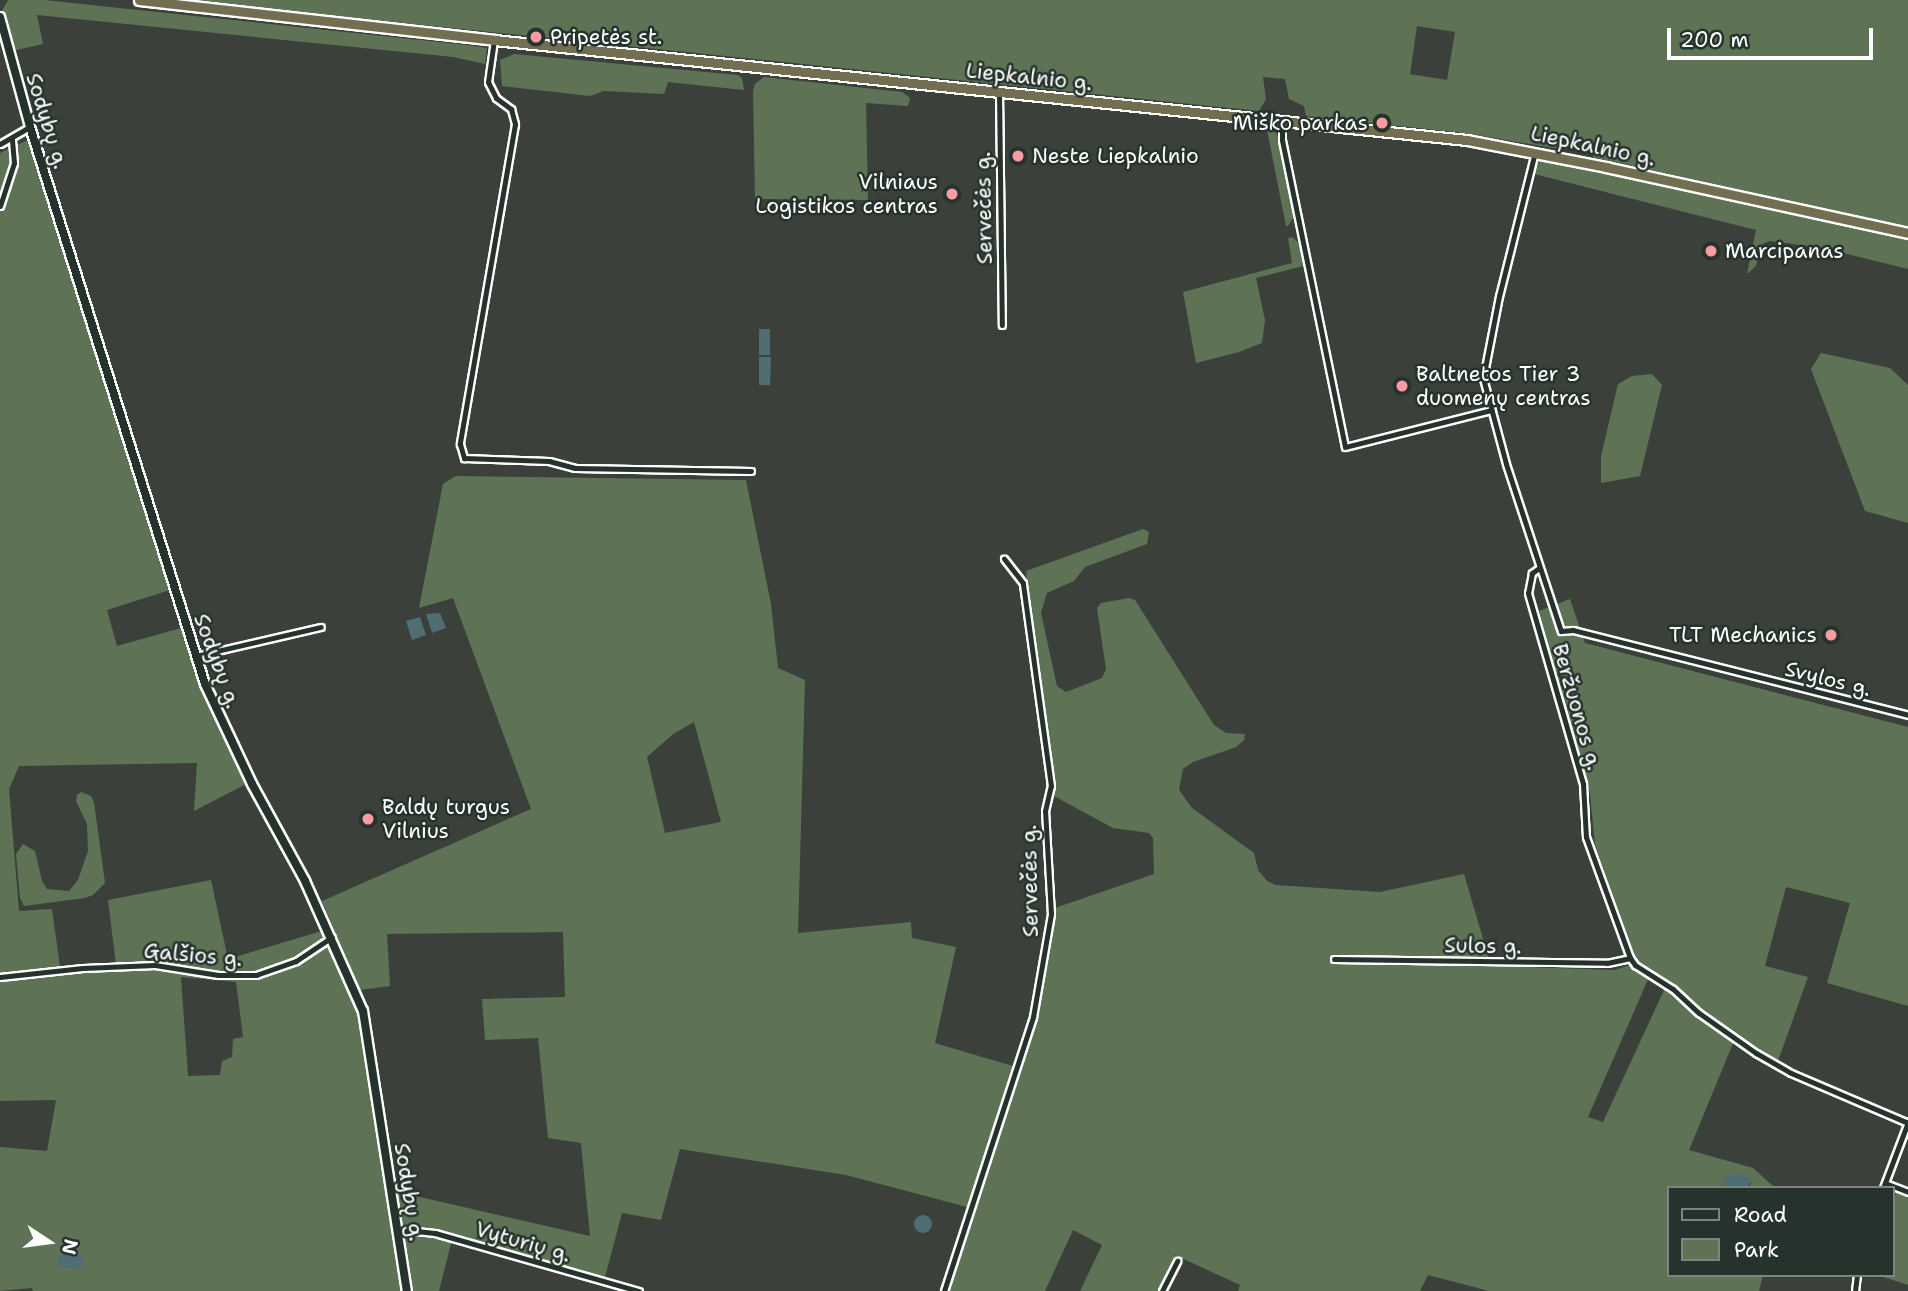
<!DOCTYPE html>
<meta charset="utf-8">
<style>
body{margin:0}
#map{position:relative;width:1908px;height:1291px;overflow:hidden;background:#3b413a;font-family:"Shantell Sans",sans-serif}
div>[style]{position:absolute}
.green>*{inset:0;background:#5e7356}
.water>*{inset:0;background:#4e6e74}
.round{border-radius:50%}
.roads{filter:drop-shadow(2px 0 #fff) drop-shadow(-2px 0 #fff) drop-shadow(0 2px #fff) drop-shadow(0 -2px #fff)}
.minor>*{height:5px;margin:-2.5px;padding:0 2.5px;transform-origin:2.5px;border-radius:2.5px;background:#26332d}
.secondary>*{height:8px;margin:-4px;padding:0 4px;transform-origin:4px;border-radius:4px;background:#26332d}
.trunk>*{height:9px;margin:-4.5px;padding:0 4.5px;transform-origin:4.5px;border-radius:4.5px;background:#726e52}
.dots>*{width:19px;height:19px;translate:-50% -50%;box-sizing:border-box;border:4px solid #26332d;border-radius:50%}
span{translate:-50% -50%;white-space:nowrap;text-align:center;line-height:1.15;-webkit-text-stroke:5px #26332d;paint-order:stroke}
.poi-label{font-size:21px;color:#fff}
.left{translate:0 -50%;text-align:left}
.right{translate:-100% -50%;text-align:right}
.street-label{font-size:21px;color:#fff}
.legend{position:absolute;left:1667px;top:1186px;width:228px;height:91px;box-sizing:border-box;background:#26332d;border:2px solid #7d8581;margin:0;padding:9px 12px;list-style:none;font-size:21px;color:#fff}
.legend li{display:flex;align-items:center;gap:14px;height:35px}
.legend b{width:35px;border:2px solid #7d8581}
.north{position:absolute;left:14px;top:1207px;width:70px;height:70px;-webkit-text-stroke:5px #26332d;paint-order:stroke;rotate:103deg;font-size:19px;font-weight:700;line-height:28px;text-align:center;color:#fff}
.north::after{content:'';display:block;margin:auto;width:24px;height:32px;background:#fff;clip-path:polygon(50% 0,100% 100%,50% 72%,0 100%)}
.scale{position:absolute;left:1667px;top:28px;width:206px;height:32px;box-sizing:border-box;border:4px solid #fff;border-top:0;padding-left:9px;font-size:21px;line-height:24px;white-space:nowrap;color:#fff;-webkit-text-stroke:5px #26332d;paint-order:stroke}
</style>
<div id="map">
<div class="green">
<div style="clip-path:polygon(8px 0,44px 0,467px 45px,487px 48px,485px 64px,453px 57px,37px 15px,43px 44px,12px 51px,2px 11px)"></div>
<div style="clip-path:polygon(evenodd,181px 0,1908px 0,1908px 227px,1593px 157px,1594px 147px,1590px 145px,1565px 141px,1558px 149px,1472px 134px,1306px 116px,1304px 106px,1289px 99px,1285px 79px,1263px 77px,1266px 99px,1259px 111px,181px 0,1417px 26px,1455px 32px,1447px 80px,1410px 74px,1417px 26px)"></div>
<div style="clip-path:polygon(514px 54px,738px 75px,742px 78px,744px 90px,668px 82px,664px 94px,604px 91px,590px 96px,502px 86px,500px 60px)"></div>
<div style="clip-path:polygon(764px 77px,902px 92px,910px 98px,908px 106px,866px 103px,868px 200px,755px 199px,753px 91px,755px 84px)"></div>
<div style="clip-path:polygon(1266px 125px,1277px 134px,1295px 215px,1288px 226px,1286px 226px)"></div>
<div style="clip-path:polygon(evenodd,28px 140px,170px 590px,107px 610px,117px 646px,181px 628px,204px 694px,248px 783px,194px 811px,197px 763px,19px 766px,9px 789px,19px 911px,52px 909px,60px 967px,116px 965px,108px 900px,211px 880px,228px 959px,325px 930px,356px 1002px,363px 1033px,404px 1291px,33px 1291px,32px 1288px,0 1291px,0 1147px,47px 1151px,56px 1100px,0 1101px,0 153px,28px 140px,181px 977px,236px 982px,243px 1037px,233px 1039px,232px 1057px,222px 1061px,220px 1075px,188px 1076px,181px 977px)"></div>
<div style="clip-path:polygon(1540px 160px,1908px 238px,1908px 269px,1823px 248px,1770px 241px,1762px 244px,1756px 266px,1747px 274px,1756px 230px,1534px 174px)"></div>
<div style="clip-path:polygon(1292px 237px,1300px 244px,1303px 266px,1256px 278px,1265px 320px,1262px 343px,1239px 352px,1196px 363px,1183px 292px,1292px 263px,1288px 238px)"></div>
<div style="clip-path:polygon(1821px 353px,1890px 368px,1908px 385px,1908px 523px,1865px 511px,1811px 369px)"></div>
<div style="clip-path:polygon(1652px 374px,1662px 385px,1640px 476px,1601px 483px,1601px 456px,1618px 384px,1632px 376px)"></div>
<div style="clip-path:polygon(evenodd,456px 476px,746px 480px,771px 604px,778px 668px,805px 680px,798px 933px,911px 922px,912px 938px,956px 947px,935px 1043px,1016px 1067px,971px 1208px,846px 1175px,680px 1149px,661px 1220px,622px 1213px,605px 1277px,453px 1236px,439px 1291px,413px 1291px,394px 1191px,590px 1236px,581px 1143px,548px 1138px,538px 1038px,485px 1040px,482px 999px,565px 997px,563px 932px,387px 934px,390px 986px,360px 990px,322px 901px,531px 809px,453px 598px,419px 608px,443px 484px,456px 476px,694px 722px,721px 822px,665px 833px,647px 757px,673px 734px,694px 722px)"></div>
<div style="clip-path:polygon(1143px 529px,1149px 532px,1147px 544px,1085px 567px,1074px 581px,1047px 593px,1041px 613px,1057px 686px,1066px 692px,1102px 678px,1106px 669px,1097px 608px,1101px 603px,1129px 598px,1135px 600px,1214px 725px,1226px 733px,1245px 734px,1244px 740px,1236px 747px,1193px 762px,1183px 769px,1179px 790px,1192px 808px,1254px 853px,1258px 870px,1267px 881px,1275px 885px,1380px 892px,1464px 874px,1491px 966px,1614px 970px,1631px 965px,1649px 977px,1588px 1117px,1603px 1122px,1665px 988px,1734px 1041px,1689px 1150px,1753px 1168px,1775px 1188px,1749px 1188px,1751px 1183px,1727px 1176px,1722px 1188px,1668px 1188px,1668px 1275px,1763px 1275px,1759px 1291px,1489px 1291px,1428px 1275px,1420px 1291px,1238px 1291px,1240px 1285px,1175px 1255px,1157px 1291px,1080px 1291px,1102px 1245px,1073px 1230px,1045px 1291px,948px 1291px,1023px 1063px,1046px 968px,1055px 908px,1154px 874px,1153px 838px,1149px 833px,1113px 828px,1054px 796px,1026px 571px)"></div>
<div style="clip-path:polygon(1570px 599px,1585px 643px,1908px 727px,1908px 1006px,1827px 983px,1850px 903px,1786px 887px,1765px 966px,1808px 977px,1778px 1061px,1705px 1014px,1677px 989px,1637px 961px,1595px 845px,1590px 793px,1539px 611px)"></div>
<div style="clip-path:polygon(81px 792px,91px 796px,94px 802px,105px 883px,93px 895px,85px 898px,24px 906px,20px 898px,16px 854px,23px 844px,35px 851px,42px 881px,47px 889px,69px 891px,78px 880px,88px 851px,87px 824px,76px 801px,77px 795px)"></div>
<div style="clip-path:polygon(1896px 1193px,1908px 1197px,1908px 1285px,1877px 1275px,1892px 1275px,1892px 1205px)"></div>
</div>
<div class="water">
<div style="clip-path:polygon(759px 329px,770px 329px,770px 355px,759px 355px)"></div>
<div style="clip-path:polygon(759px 357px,771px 357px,770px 385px,759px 385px)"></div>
<div style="clip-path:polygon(440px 613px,446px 628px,432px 633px,426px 614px)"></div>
<div style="clip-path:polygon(420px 617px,426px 635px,412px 640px,406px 621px)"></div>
<div style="clip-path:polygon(1740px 1173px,1750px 1178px,1749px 1188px,1722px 1188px,1727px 1176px)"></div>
<div class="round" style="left:914px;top:1215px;width:18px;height:18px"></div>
<div style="clip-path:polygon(68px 1254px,80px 1254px,84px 1266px,76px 1269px,59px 1266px,58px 1257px)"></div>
</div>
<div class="roads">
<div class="minor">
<div style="left:494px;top:40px;width:42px;rotate:98.1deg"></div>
<div style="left:488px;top:82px;width:18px;rotate:63deg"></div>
<div style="left:496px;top:98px;width:19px;rotate:36deg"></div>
<div style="left:511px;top:109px;width:16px;rotate:75deg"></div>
<div style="left:515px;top:124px;width:325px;rotate:99.8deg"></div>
<div style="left:460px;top:444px;width:15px;rotate:74deg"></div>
<div style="left:464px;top:458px;width:85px;rotate:2deg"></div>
<div style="left:549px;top:461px;width:27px;rotate:15deg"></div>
<div style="left:575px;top:468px;width:176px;rotate:1deg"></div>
<div style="left:999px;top:91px;width:234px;rotate:89.3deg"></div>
<div style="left:1282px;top:121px;width:19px;rotate:90deg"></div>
<div style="left:1282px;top:140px;width:313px;rotate:78.4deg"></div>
<div style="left:1345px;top:447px;width:151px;rotate:-14.2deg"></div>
<div style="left:0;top:144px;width:34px;rotate:-30deg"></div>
<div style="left:1535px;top:152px;width:148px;rotate:104deg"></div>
<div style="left:1499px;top:296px;width:84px;rotate:101deg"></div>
<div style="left:1483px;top:378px;width:89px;rotate:75deg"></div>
<div style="left:1506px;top:464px;width:176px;rotate:71.8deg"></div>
<div style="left:1561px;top:631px;width:12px;rotate:-5deg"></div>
<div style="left:1573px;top:630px;width:346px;rotate:14.2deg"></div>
<div style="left:0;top:206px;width:45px;rotate:-72deg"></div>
<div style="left:14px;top:163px;width:25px;rotate:-95deg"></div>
<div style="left:1539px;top:568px;width:9px;rotate:144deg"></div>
<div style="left:1532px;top:573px;width:20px;rotate:101deg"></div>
<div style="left:1528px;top:593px;width:199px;rotate:73.9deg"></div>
<div style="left:1583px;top:784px;width:53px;rotate:86.8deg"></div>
<div style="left:1586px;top:837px;width:129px;rotate:70deg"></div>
<div style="left:1630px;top:958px;width:9px;rotate:54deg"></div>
<div style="left:1635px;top:965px;width:45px;rotate:32.3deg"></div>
<div style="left:1673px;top:989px;width:35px;rotate:43deg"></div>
<div style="left:1699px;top:1013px;width:70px;rotate:35.1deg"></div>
<div style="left:1756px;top:1053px;width:40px;rotate:29.7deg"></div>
<div style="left:1791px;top:1073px;width:127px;rotate:23.1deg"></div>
<div style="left:195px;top:656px;width:129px;rotate:-13deg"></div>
<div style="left:1334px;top:959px;width:273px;rotate:0.8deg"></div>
<div style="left:1607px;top:963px;width:24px;rotate:-12deg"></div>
<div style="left:0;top:977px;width:83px;rotate:-6.2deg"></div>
<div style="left:83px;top:968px;width:72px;rotate:-2.4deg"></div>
<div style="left:155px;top:965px;width:64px;rotate:9deg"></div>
<div style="left:218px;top:975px;width:38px"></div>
<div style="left:256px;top:975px;width:42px;rotate:-19.3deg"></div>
<div style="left:296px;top:961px;width:43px;rotate:-33.7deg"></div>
<div style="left:1885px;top:1183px;width:25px;rotate:21deg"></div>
<div style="left:1883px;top:1188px;width:71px;rotate:-69.3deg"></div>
<div style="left:397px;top:1229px;width:38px;rotate:6deg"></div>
<div style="left:435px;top:1233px;width:212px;rotate:15.9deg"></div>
<div style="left:944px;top:1291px;width:288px;rotate:-72deg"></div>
<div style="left:1033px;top:1017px;width:105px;rotate:-80.1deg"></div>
<div style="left:1051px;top:914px;width:103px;rotate:-93.3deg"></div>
<div style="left:1045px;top:811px;width:26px;rotate:-77deg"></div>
<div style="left:1051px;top:786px;width:205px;rotate:-97.9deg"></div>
<div style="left:1023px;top:583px;width:31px;rotate:-128deg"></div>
<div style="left:1162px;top:1291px;width:34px;rotate:-63deg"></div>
<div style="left:1855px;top:1291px;width:16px;rotate:-83deg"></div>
</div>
<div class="secondary">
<div style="left:0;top:17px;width:114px;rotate:74.7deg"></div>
<div style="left:30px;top:127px;width:584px;rotate:72.56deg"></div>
<div style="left:205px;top:684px;width:110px;rotate:64.8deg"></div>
<div style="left:252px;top:784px;width:111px;rotate:61.3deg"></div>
<div style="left:305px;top:881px;width:142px;rotate:66deg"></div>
<div style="left:363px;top:1011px;width:283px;rotate:81.1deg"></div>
</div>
<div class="trunk">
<div style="left:139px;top:0;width:357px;rotate:6.4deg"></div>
<div style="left:494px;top:40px;width:978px;rotate:5.87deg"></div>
<div style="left:1467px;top:140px;width:142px;rotate:11deg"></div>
<div style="left:1606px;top:167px;width:309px;rotate:12.3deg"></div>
</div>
</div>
<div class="dots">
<div style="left:536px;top:37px;background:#ff9aa2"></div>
<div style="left:1382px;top:123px;background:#ff9aa2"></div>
<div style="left:1018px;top:156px;background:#ff9aa2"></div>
<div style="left:952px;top:194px;background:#ff9aa2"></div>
<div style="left:1711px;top:251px;background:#ff9aa2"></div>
<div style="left:1402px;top:386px;background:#ff9aa2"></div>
<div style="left:1831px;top:635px;background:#ff9aa2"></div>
<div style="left:368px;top:819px;background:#ff9aa2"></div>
</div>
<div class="poi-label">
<span class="left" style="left:550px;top:37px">Pripetės st.</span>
<span class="right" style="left:1368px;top:123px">Miško parkas</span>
<span class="left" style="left:1032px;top:156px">Neste Liepkalnio</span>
<span class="right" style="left:938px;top:194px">Vilniaus<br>Logistikos centras</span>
<span class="left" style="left:1725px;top:251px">Marcipanas</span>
<span class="left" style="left:1416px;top:386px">Baltnetos Tier 3<br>duomenų centras</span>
<span class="right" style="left:1817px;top:635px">TLT Mechanics</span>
<span class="left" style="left:382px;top:819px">Baldų turgus<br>Vilnius</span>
</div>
<div class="street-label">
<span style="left:1029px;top:77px;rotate:6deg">Liepkalnio g.</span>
<span style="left:47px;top:121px;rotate:73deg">Sodybų g.</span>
<span style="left:1593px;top:146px;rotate:12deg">Liepkalnio g.</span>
<span style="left:984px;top:208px;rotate:-91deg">Servečės g.</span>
<span style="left:217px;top:661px;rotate:70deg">Sodybų g.</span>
<span style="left:1828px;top:679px;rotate:14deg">Svylos g.</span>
<span style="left:1577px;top:707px;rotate:74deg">Beržuonos g.</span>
<span style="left:1030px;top:881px;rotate:-91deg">Servečės g.</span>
<span style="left:1483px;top:946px;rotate:1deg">Sulos g.</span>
<span style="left:193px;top:955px;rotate:5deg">Galšios g.</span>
<span style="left:409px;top:1192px;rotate:81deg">Sodybų g.</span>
<span style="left:523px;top:1242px;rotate:16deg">Vyturių g.</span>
</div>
<ul class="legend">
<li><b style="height:9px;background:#26332d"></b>Road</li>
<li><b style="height:19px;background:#5e7356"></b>Park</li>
</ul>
<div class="north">N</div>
<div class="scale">200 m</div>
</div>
